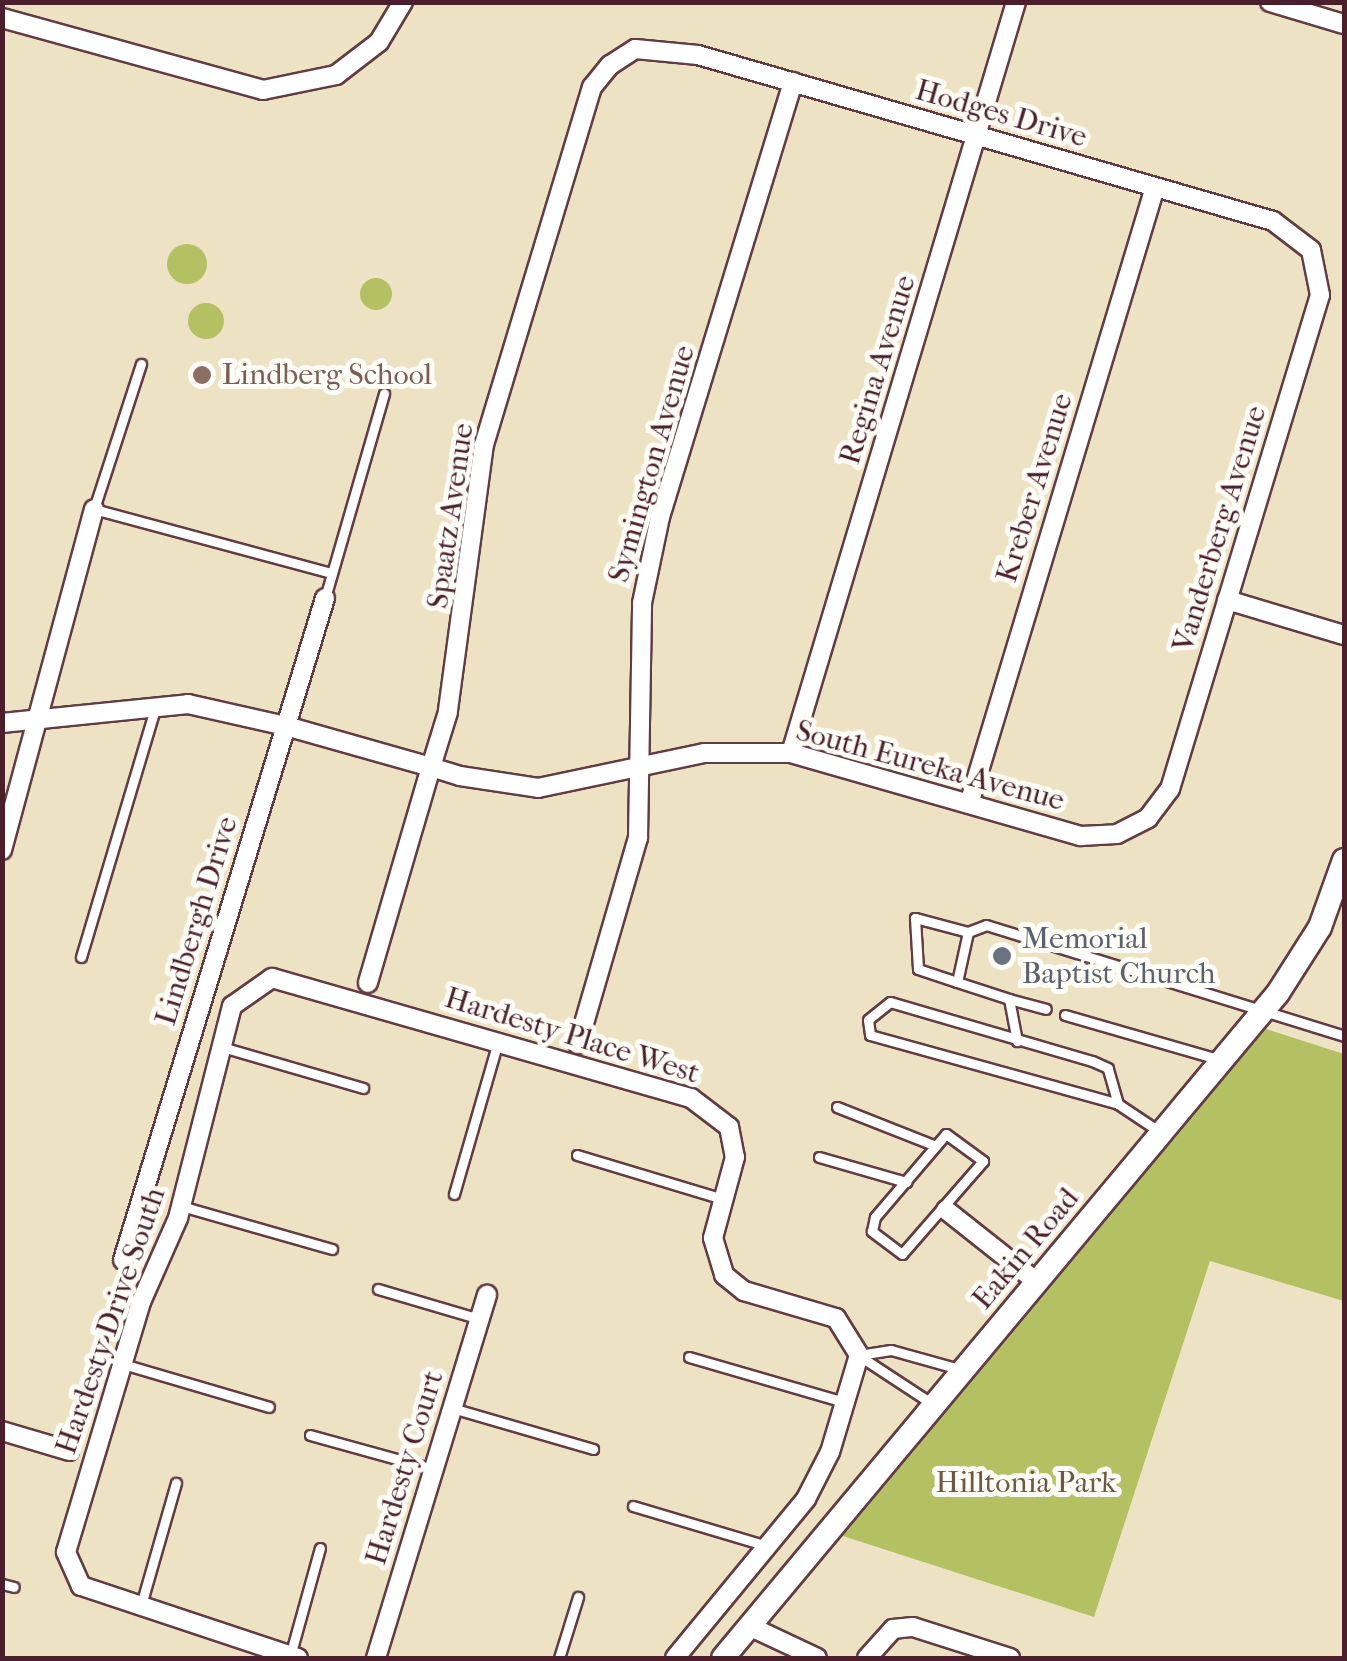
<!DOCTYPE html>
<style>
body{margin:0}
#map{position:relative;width:1347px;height:1661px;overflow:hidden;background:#ede3c4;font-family:"IM FELL French Canon",serif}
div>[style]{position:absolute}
.green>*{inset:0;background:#b3c163}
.round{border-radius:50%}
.roads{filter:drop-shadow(2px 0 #623c42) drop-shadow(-2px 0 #623c42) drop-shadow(0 2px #623c42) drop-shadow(0 -2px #623c42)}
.lane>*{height:9px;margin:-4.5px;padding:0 4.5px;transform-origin:4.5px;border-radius:4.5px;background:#fff}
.street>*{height:18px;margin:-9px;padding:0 9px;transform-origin:9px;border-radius:9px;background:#fff}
.secondary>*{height:22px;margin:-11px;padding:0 11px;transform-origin:11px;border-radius:11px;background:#fff}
.dots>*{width:28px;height:28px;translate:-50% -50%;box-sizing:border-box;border:5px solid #fdfcf7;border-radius:50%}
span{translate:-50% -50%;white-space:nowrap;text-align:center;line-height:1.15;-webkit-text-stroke:10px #fdfcf7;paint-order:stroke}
.street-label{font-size:30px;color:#4a1f2b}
.education-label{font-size:30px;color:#785e54}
.left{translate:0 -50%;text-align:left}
.worship-label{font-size:30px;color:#5b616d}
.park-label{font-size:30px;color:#6f583f}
.frame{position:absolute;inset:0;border:5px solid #4a1f2b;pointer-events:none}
</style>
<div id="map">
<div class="green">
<div class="round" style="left:167px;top:244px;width:40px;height:40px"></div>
<div class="round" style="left:360px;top:278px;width:32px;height:32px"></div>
<div class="round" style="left:188px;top:303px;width:36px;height:36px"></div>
<div style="clip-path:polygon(1266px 1029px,1344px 1054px,1344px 1301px,1210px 1261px,1094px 1617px,843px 1536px)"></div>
</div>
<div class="roads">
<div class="lane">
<div style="left:141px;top:364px;width:152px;rotate:108deg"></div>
<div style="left:94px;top:509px;width:246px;rotate:15.1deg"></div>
<div style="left:325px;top:598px;width:213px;rotate:-73.9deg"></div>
<div style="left:968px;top:932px;width:19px;rotate:-21deg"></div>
<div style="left:986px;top:925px;width:375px;rotate:17.2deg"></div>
<div style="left:81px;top:957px;width:262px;rotate:-73.4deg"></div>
<div style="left:957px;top:982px;width:51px;rotate:-77.6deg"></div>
<div style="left:968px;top:932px;width:55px;rotate:-165.2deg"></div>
<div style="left:915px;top:918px;width:51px;rotate:86.6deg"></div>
<div style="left:918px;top:969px;width:41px;rotate:18.4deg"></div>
<div style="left:957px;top:982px;width:55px;rotate:18.1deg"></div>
<div style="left:1009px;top:999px;width:43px;rotate:79.2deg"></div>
<div style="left:1009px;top:999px;width:38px;rotate:15deg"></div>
<div style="left:1065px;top:1015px;width:162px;rotate:16.1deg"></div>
<div style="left:222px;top:1047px;width:147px;rotate:16.2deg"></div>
<div style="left:1118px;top:1104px;width:37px;rotate:-106deg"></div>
<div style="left:1108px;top:1068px;width:17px;rotate:-156deg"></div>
<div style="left:1092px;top:1061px;width:210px;rotate:-163.7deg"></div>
<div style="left:890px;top:1002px;width:28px;rotate:141deg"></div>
<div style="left:868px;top:1020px;width:15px;rotate:82deg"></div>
<div style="left:870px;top:1035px;width:257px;rotate:15.5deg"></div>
<div style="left:1118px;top:1104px;width:50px;rotate:33.7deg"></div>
<div style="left:837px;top:1107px;width:106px;rotate:21.5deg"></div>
<div style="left:946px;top:1134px;width:46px;rotate:36.1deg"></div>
<div style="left:983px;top:1161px;width:123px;rotate:131.1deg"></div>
<div style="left:902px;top:1254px;width:38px;rotate:-143deg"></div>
<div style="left:872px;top:1231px;width:14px;rotate:-78deg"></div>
<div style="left:875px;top:1217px;width:109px;rotate:-49.5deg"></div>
<div style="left:577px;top:1155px;width:152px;rotate:16.8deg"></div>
<div style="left:819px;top:1157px;width:91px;rotate:16deg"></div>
<div style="left:454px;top:1194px;width:158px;rotate:-73.9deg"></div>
<div style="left:181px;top:1206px;width:157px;rotate:15.9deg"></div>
<div style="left:378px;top:1289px;width:106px;rotate:16.4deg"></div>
<div style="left:859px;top:1355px;width:32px;rotate:-9deg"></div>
<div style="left:891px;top:1350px;width:75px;rotate:15.5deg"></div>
<div style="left:689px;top:1357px;width:161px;rotate:16.2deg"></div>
<div style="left:861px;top:1357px;width:87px;rotate:33.3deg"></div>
<div style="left:123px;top:1364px;width:152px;rotate:16.4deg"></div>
<div style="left:452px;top:1408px;width:147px;rotate:16.2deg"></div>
<div style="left:310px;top:1435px;width:128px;rotate:15.5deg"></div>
<div style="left:65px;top:1450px;width:115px;rotate:-71.3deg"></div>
<div style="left:633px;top:1506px;width:140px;rotate:16.6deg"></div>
<div style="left:2px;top:1584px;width:12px;rotate:14deg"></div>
<div style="left:141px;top:1605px;width:127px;rotate:-74deg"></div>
<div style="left:290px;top:1656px;width:112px;rotate:-74.5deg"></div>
<div style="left:559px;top:1658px;width:64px;rotate:-72.7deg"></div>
</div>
<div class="street">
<div style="left:1270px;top:2px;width:77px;rotate:16.6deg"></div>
<div style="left:2px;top:18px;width:271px;rotate:15.4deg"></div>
<div style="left:263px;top:90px;width:75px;rotate:-11.6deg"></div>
<div style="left:336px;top:75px;width:54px;rotate:-37.5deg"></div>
<div style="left:379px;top:42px;width:47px;rotate:-59deg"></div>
<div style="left:1227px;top:600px;width:122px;rotate:16.7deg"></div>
<div style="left:2px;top:723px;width:187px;rotate:-5.8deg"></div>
<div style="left:188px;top:704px;width:100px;rotate:12.7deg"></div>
<div style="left:286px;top:726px;width:151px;rotate:15.8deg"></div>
<div style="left:431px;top:767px;width:30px;rotate:17deg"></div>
<div style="left:460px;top:776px;width:79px;rotate:8.7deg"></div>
<div style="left:538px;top:788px;width:170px;rotate:-11.9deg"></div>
<div style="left:704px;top:753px;width:87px"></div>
<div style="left:791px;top:753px;width:302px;rotate:16deg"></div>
<div style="left:1081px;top:836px;width:36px;rotate:-3deg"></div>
<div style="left:1117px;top:834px;width:35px;rotate:-27deg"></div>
<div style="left:1148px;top:818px;width:36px;rotate:-53deg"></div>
<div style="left:1170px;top:789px;width:516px;rotate:-73.11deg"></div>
<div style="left:1320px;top:295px;width:46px;rotate:-101.3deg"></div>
<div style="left:1311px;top:250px;width:48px;rotate:-142.7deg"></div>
<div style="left:1273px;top:221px;width:598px;rotate:-163.9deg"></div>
<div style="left:698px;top:55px;width:63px;rotate:-174.6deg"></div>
<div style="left:635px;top:49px;width:30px;rotate:147deg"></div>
<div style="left:610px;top:65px;width:28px;rotate:129deg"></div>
<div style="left:592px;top:87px;width:373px;rotate:106.8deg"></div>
<div style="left:484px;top:444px;width:270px;rotate:97.7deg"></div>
<div style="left:448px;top:712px;width:58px;rotate:107.2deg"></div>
<div style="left:431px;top:767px;width:225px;rotate:106.3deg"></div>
<div style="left:791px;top:753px;width:784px;rotate:-73.32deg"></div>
<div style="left:969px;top:804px;width:644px;rotate:-73.22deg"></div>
<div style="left:2px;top:850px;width:353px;rotate:-74.9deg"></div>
<div style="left:578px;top:1044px;width:215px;rotate:-73.8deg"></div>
<div style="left:638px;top:838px;width:235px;rotate:-89deg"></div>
<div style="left:642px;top:603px;width:88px;rotate:-78.2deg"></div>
<div style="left:660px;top:517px;width:455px;rotate:-73deg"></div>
<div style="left:946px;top:1210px;width:116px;rotate:38.4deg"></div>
<div style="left:123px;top:1260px;width:692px;rotate:-73.03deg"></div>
<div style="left:2px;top:1431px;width:70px;rotate:16.6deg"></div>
<div style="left:749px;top:1626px;width:75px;rotate:25.2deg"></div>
<div style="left:298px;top:1658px;width:229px;rotate:-161.6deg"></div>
<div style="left:81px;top:1586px;width:37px;rotate:-114deg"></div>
<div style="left:66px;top:1552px;width:261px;rotate:-73.3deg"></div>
<div style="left:141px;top:1302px;width:92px;rotate:-66.2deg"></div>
<div style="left:178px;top:1218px;width:219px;rotate:-75.7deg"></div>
<div style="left:232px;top:1006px;width:49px;rotate:-35deg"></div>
<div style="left:272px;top:978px;width:436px;rotate:16deg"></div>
<div style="left:691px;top:1098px;width:48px;rotate:37.3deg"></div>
<div style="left:729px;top:1127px;width:31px;rotate:79deg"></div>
<div style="left:735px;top:1157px;width:84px;rotate:105.2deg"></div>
<div style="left:713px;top:1238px;width:39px;rotate:73deg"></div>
<div style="left:724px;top:1275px;width:26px;rotate:39deg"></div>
<div style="left:744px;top:1291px;width:96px;rotate:16.4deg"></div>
<div style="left:836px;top:1318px;width:44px;rotate:58.1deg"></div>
<div style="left:859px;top:1355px;width:101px;rotate:106.6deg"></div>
<div style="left:830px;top:1452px;width:53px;rotate:117.1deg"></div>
<div style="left:806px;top:1499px;width:206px;rotate:129.5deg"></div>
<div style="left:376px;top:1658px;width:380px;rotate:-73deg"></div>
<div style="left:867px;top:1658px;width:39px;rotate:-48deg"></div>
<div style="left:893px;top:1629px;width:20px;rotate:-6deg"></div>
<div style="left:913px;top:1627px;width:102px;rotate:17.7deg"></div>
</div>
<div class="secondary">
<div style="left:723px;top:1658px;width:866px;rotate:-50.15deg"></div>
<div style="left:1278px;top:993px;width:78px;rotate:-57.5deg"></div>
<div style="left:1320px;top:927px;width:71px;rotate:-70.3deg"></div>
</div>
</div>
<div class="dots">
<div style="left:202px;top:375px;background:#8d6e63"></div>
<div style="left:1002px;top:956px;background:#6b7280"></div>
</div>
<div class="street-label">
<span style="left:1001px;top:114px;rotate:16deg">Hodges Drive</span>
<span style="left:878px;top:370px;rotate:-73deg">Regina Avenue</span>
<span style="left:652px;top:464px;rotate:-74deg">Symington Avenue</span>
<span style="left:1035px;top:488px;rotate:-73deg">Kreber Avenue</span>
<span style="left:451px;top:516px;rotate:-82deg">Spaatz Avenue</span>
<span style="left:1220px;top:529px;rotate:-73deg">Vanderberg Avenue</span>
<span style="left:930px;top:766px;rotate:15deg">South Eureka Avenue</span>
<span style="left:197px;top:921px;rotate:-73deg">Lindbergh Drive</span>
<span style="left:572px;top:1036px;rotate:17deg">Hardesty Place West</span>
<span style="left:1026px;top:1249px;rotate:-50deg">Eakin Road</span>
<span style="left:111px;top:1321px;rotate:-71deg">Hardesty Drive South</span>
<span style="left:405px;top:1468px;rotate:-73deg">Hardesty Court</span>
</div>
<div class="education-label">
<span class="left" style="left:222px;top:375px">Lindberg School</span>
</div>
<div class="worship-label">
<span class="left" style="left:1022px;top:956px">Memorial<br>Baptist Church</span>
</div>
<div class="park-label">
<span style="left:1026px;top:1483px">Hilltonia Park</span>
</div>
<div class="frame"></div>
</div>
